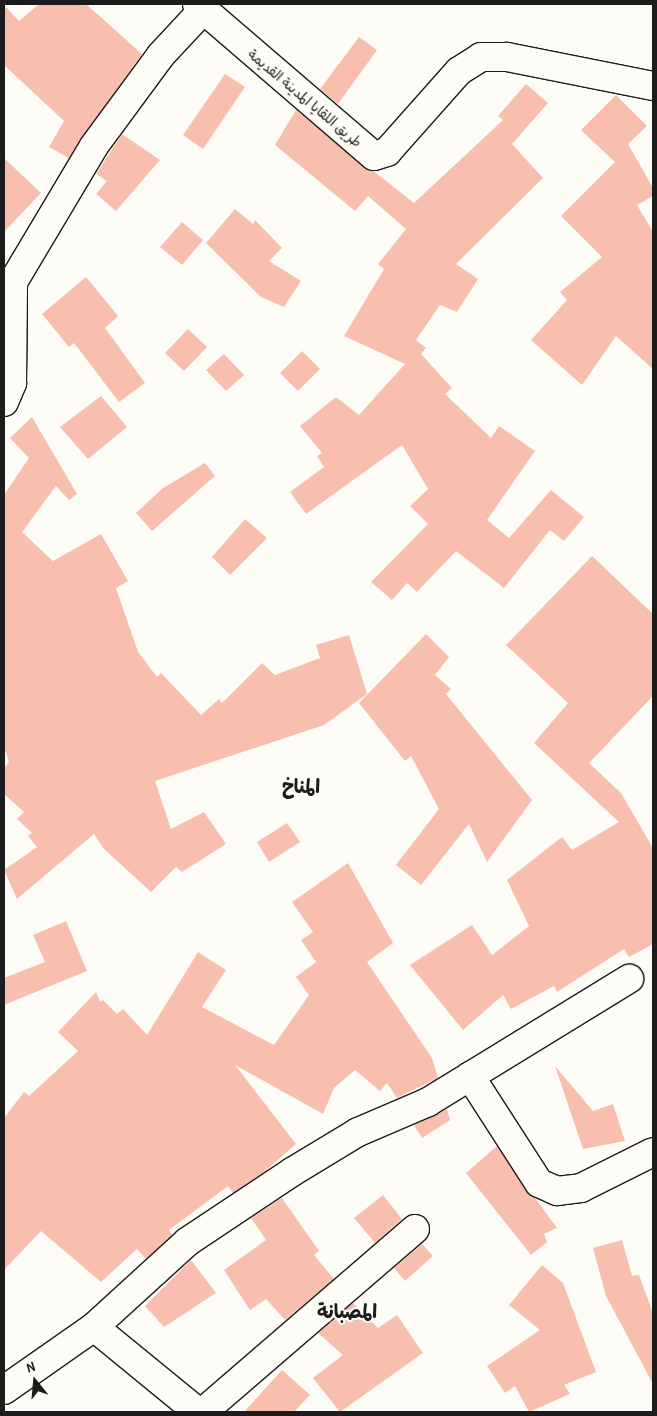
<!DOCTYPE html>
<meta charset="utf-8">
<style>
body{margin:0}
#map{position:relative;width:657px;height:1416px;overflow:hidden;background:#fdfcf7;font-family:"Patrick Hand","Playpen Sans Arabic",sans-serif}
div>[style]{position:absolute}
.building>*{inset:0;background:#f8bfaf}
.roads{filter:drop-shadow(1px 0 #1c1c1c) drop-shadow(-1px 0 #1c1c1c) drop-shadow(0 1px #1c1c1c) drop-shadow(0 -1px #1c1c1c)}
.minor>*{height:28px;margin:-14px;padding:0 14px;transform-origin:14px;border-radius:14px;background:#fdfcf7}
span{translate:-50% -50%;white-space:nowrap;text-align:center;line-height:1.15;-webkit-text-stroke:4px #fdfcf7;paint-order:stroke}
.street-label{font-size:14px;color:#1c1c1c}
.district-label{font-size:19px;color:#1c1c1c;font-weight:700}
.frame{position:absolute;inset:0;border:5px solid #1c1c1c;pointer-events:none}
.north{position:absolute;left:10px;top:1356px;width:50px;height:50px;-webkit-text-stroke:4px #fdfcf7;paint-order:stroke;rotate:343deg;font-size:14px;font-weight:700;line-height:20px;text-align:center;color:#1c1c1c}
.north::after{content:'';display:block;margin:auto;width:18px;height:22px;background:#1c1c1c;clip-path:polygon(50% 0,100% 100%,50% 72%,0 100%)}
</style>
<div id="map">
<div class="building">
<div style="clip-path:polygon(39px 4px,86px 4px,142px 54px,69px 158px,49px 147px,64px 121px,4px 65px,4px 5px,19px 21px)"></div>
<div style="clip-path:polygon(359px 37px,377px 50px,338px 104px,320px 89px)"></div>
<div style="clip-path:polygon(225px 74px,245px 87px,203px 149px,183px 135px)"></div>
<div style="clip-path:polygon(526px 84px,548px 103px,512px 144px,543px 178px,456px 264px,478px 279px,457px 312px,440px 305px,416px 340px,426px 348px,421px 354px,452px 388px,445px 394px,491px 438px,499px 426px,535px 451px,487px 520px,509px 538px,551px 490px,584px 517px,564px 541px,550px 530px,504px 588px,456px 551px,417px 592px,407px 583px,392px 600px,371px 582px,428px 524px,410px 506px,428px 489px,402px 445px,306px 514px,290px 492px,324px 467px,317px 456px,322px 453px,300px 426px,336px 397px,359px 415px,405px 364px,344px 336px,384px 269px,378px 264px,406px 229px,368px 196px,355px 211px,275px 145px,296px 110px,414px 203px,503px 120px,498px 116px)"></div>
<div style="clip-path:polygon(616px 95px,647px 126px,628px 144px,653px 188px,653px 196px,637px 205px,653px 232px,653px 369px,616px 336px,582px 385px,531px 340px,567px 300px,560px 292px,602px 257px,561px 216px,615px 162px,581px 130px)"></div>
<div style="clip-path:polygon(122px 134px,160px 160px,116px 211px,96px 194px,107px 181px,96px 174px)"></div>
<div style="clip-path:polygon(4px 158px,41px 193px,4px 232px)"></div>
<div style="clip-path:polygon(235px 209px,253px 224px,255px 220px,282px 248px,269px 261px,301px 281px,284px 307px,261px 297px,206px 243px)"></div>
<div style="clip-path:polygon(182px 222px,203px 240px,182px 265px,160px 247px)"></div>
<div style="clip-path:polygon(86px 277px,118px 316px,105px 328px,145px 383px,119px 402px,74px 343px,69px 347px,42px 314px)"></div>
<div style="clip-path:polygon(188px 329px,207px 347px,184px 371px,165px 353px)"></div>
<div style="clip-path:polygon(302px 351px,320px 369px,298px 391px,280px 373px)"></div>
<div style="clip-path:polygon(224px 354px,244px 375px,226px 391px,206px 370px)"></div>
<div style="clip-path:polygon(101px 396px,127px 427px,88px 459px,60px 427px)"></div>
<div style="clip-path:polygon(32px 417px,77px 494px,69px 500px,56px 486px,22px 532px,53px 561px,101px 534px,128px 581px,116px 588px,138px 652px,157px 677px,161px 673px,201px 715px,219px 699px,222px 703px,262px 663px,275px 675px,320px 658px,316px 645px,349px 635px,367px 694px,324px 725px,155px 781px,171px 829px,204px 812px,226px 844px,182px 872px,176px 867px,151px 892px,103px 848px,94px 834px,17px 899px,4px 870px,37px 847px,28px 836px,32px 833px,17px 819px,24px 812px,4px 794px,4px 768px,9px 762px,4px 747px,4px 495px,29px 458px,10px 438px)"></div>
<div style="clip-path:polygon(205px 463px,215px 476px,152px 531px,136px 513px,163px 488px)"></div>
<div style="clip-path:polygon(245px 519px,267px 538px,230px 575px,212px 557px)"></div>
<div style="clip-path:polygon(592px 556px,653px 614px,653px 696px,589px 763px,621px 793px,653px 848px,653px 944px,629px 957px,624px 949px,557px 992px,554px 986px,511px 1009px,503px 995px,463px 1030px,410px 965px,472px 925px,492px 955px,529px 926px,507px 880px,562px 837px,572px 850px,619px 822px,534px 743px,568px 703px,506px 645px)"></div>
<div style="clip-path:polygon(426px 634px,449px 657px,435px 675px,451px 689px,446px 694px,532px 800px,487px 862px,469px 824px,421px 885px,396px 865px,439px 809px,411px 756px,405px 761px,359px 703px)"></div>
<div style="clip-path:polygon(287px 823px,300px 842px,269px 862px,257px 842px)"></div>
<div style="clip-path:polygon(348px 863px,393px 943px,367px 962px,432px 1058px,438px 1078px,397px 1098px,387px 1083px,380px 1091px,355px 1070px,334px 1088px,323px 1114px,235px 1065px,296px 1144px,264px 1172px,233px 1193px,228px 1186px,169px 1230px,172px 1235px,146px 1259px,137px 1249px,101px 1282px,41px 1231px,4px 1270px,4px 1118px,24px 1092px,29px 1096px,78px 1051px,58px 1032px,96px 992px,100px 1002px,103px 1000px,117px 1014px,123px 1009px,147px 1035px,198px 952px,226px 970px,202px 1007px,274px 1045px,309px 995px,296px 977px,316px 962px,301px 940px,313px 932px,292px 902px)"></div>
<div style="clip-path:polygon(66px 921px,87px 971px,4px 1005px,4px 978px,45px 962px,33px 935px)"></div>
<div style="clip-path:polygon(555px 1066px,593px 1111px,613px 1104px,625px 1141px,583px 1149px)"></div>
<div style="clip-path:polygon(447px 1109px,450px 1120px,422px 1138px,414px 1125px)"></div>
<div style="clip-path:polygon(497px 1146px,557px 1228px,544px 1234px,547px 1242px,531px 1255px,466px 1173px)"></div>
<div style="clip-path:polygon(383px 1195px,402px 1219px,375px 1243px,354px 1218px)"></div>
<div style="clip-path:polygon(282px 1198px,319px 1251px,314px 1255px,334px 1279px,285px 1320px,266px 1299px,250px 1310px,224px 1270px,266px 1240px,251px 1218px)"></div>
<div style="clip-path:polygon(622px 1240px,632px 1276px,639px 1275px,653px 1313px,653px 1384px,606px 1296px,593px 1248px)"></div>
<div style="clip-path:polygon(422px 1244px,433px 1256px,405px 1281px,394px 1268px)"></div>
<div style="clip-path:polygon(191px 1260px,216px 1293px,164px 1327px,145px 1306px)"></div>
<div style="clip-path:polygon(542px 1265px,563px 1283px,596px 1372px,564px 1385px,570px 1394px,529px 1412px,515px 1386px,505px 1393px,487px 1366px,540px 1330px,509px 1305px)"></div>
<div style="clip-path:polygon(353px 1303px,378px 1328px,397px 1315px,423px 1353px,340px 1412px,313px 1378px,343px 1355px,318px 1333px)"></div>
<div style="clip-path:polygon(282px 1370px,310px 1395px,294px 1412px,244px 1412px)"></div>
</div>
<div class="roads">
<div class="minor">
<div style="left:197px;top:4px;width:233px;rotate:40.7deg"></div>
<div style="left:374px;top:156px;width:14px;rotate:-17deg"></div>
<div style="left:387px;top:152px;width:108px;rotate:-48.4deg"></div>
<div style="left:459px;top:71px;width:26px;rotate:-32deg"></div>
<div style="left:481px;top:57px;width:26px"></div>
<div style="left:507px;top:57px;width:149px;rotate:11.2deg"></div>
<div style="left:4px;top:402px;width:21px;rotate:-67deg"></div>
<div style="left:12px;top:383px;width:101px;rotate:-89.4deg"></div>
<div style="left:13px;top:282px;width:158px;rotate:-59.2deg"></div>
<div style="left:94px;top:146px;width:113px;rotate:-53.6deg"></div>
<div style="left:161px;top:55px;width:60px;rotate:-47deg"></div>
<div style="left:470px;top:1076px;width:127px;rotate:57.2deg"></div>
<div style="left:539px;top:1183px;width:20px;rotate:24deg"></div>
<div style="left:557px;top:1191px;width:24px;rotate:-7deg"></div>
<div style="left:581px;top:1188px;width:80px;rotate:-26.6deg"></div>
<div style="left:94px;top:1327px;width:134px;rotate:39.3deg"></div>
<div style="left:4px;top:1390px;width:110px;rotate:-35deg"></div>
<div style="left:94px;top:1327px;width:126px;rotate:-42.4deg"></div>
<div style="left:187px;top:1242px;width:126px;rotate:-33.7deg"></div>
<div style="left:292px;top:1172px;width:77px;rotate:-31.2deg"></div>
<div style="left:358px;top:1132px;width:76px;rotate:-23.2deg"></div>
<div style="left:428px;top:1102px;width:236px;rotate:-31.5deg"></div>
<div style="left:203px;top:1412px;width:280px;rotate:-40.8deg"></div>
</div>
</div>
<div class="street-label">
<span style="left:305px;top:98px;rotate:40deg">طريق اللقايا المدينة القديمة</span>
</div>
<div class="district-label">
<span style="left:301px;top:787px">المناخ</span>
<span style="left:347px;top:1312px">المصبانة</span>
</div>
<div class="frame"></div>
<div class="north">N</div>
</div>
